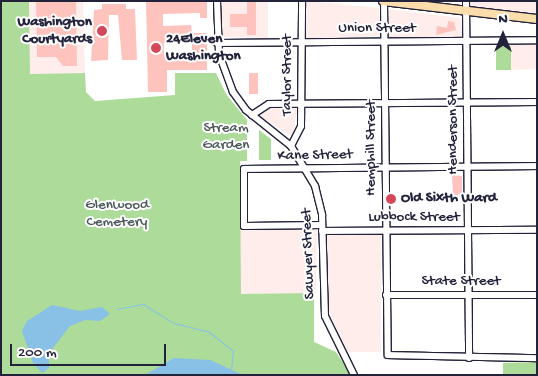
<!DOCTYPE html>
<style>
body{margin:0}
#map{position:relative;width:538px;height:376px;overflow:hidden;background:#fff;font-family:"Gochi Hand",sans-serif}
div>[style]{position:absolute}
.built>*{inset:0;background:#ffedeb}
.green>*{inset:0;background:#acdb9a}
.water>*{inset:0;background:#88c0e6}
.stream>*{height:1px;margin:-0.5px;padding:0 0.5px;transform-origin:0.5px;border-radius:0.5px;background:#88c0e6}
.building>*{inset:0;background:#ffc3bd}
.roads{filter:drop-shadow(1px 0 #22223b) drop-shadow(-1px 0 #22223b) drop-shadow(0 1px #22223b) drop-shadow(0 -1px #22223b)}
.minor>*{height:6px;margin:-3px;padding:0 3px;transform-origin:3px;border-radius:3px;background:#fff}
.major>*{height:8px;margin:-4px;padding:0 4px;transform-origin:4px;border-radius:4px;background:#faddab}
.dots>*{width:14px;height:14px;translate:-50% -50%;box-sizing:border-box;border:2px solid #fff;border-radius:50%}
span{translate:-50% -50%;white-space:nowrap;text-align:center;line-height:1.15;-webkit-text-stroke:4px #fff;paint-order:stroke}
.poi-label{font-size:15px;color:#22223b;font-weight:700}
.right{translate:-100% -50%;text-align:right}
.left{translate:0 -50%;text-align:left}
.street-label{font-size:15px;color:#22223b}
.park-label{font-size:15px;color:#4b5a58}
.frame{position:absolute;inset:0;border:2px solid #22223b;pointer-events:none}
.north{position:absolute;left:478px;top:10px;width:50px;height:50px;-webkit-text-stroke:4px #fff;paint-order:stroke;rotate:0deg;font-size:14px;font-weight:700;line-height:20px;text-align:center;color:#22223b}
.north::after{content:'';display:block;margin:auto;width:18px;height:22px;background:#22223b;clip-path:polygon(50% 0,100% 100%,50% 72%,0 100%)}
.scale{position:absolute;left:10px;top:344px;width:156px;height:22px;box-sizing:border-box;border:2px solid #22223b;border-top:0;padding-left:6px;font-size:15px;line-height:18px;white-space:nowrap;color:#22223b;-webkit-text-stroke:4px #fff;paint-order:stroke}
</style>
<div id="map">
<div class="built">
<div style="clip-path:polygon(29px 1px,83px 1px,85px 73px,30px 74px)"></div>
<div style="clip-path:polygon(221px 1px,268px 1px,268px 38px,223px 37px)"></div>
<div style="clip-path:polygon(306px 1px,379px 8px,380px 36px,306px 39px)"></div>
<div style="clip-path:polygon(468px 1px,537px 1px,537px 16px,468px 8px)"></div>
<div style="clip-path:polygon(388px 9px,461px 18px,462px 38px,387px 39px)"></div>
<div style="clip-path:polygon(537px 43px,537px 69px,511px 70px,511px 44px)"></div>
<div style="clip-path:polygon(266px 107px,297px 109px,293px 137px,262px 117px,260px 113px)"></div>
<div style="clip-path:polygon(240px 227px,317px 227px,316px 293px,241px 294px)"></div>
<div style="clip-path:polygon(381px 234px,381px 352px,348px 352px,328px 310px,326px 235px)"></div>
</div>
<div class="green">
<div style="clip-path:polygon(1px 1px,29px 1px,30px 74px,85px 73px,86px 92px,95px 101px,175px 95px,175px 73px,216px 73px,226px 94px,247px 120px,247px 161px,240px 161px,241px 294px,314px 293px,314px 342px,336px 352px,351px 375px,1px 375px)"></div>
<div style="clip-path:polygon(496px 46px,511px 46px,511px 70px,496px 70px)"></div>
<div style="clip-path:polygon(259px 130px,271px 139px,271px 160px,259px 160px)"></div>
<div style="clip-path:polygon(537px 362px,537px 375px,503px 375px,503px 363px)"></div>
</div>
<div class="water">
<div style="clip-path:polygon(52px 305px,80px 311px,102px 307px,110px 314px,100px 321px,85px 320px,70px 326px,49px 353px,49px 368px,42px 373px,33px 363px,22px 331px,27px 321px)"></div>
<div style="clip-path:polygon(174px 358px,210px 360px,243px 375px,145px 375px)"></div>
</div>
<div class="stream">
<div style="left:117px;top:309px;width:26px;rotate:-11deg"></div>
<div style="left:143px;top:304px;width:36px;rotate:32deg"></div>
<div style="left:174px;top:323px;width:36px;rotate:14deg"></div>
<div style="left:209px;top:332px;width:31px;rotate:38deg"></div>
<div style="left:233px;top:351px;width:18px;rotate:96deg"></div>
</div>
<div class="building">
<div style="clip-path:polygon(36px 1px,76px 1px,77px 66px,63px 66px,56px 57px,37px 57px)"></div>
<div style="clip-path:polygon(evenodd,146px 1px,207px 1px,207px 18px,200px 18px,200px 13px,163px 14px,163px 26px,191px 25px,192px 33px,207px 33px,207px 70px,167px 70px,167px 92px,148px 92px,146px 1px,192px 42px,192px 53px,164px 53px,164px 43px,192px 42px)"></div>
<div style="clip-path:polygon(247px 1px,256px 1px,256px 35px,247px 35px,247px 27px,230px 27px,230px 14px,247px 14px)"></div>
<div style="clip-path:polygon(102px 4px,126px 4px,126px 9px,135px 9px,137px 60px,122px 60px,118px 15px,109px 15px,108px 60px,91px 61px,94px 10px,102px 9px)"></div>
<div style="clip-path:polygon(448px 21px,454px 22px,456px 30px,436px 35px,437px 26px,447px 28px)"></div>
<div style="clip-path:polygon(249px 73px,258px 73px,258px 94px,249px 94px)"></div>
<div style="clip-path:polygon(452px 175px,462px 176px,462px 194px,458px 194px,458px 198px,453px 198px)"></div>
</div>
<div class="roads">
<div class="minor">
<div style="left:217px;top:1px;width:53px;rotate:87.8deg"></div>
<div style="left:219px;top:54px;width:40px;rotate:69.8deg"></div>
<div style="left:233px;top:92px;width:22px;rotate:54deg"></div>
<div style="left:246px;top:110px;width:58px;rotate:38.7deg"></div>
<div style="left:291px;top:146px;width:47px;rotate:59deg"></div>
<div style="left:315px;top:186px;width:30px;rotate:76deg"></div>
<div style="left:322px;top:215px;width:101px;rotate:88.3deg"></div>
<div style="left:325px;top:316px;width:66px;rotate:63.8deg"></div>
<div style="left:384px;top:1px;width:354px;rotate:89.4deg"></div>
<div style="left:388px;top:355px;width:149px;rotate:1.2deg"></div>
<div style="left:466px;top:1px;width:357px;rotate:89.5deg"></div>
<div style="left:217px;top:43px;width:320px;rotate:-0.5deg"></div>
<div style="left:252px;top:115px;width:20px;rotate:-33deg"></div>
<div style="left:269px;top:104px;width:268px;rotate:-0.4deg"></div>
<div style="left:291px;top:146px;width:22px;rotate:-63deg"></div>
<div style="left:301px;top:126px;width:125px;rotate:-89.5deg"></div>
<div style="left:322px;top:225px;width:78px;rotate:179.3deg"></div>
<div style="left:244px;top:226px;width:57px;rotate:-90deg"></div>
<div style="left:244px;top:169px;width:293px;rotate:-0.6deg"></div>
<div style="left:322px;top:231px;width:215px;rotate:-0.3deg"></div>
<div style="left:386px;top:295px;width:151px"></div>
</div>
<div class="major">
<div style="left:383px;top:1px;width:155px;rotate:6.7deg"></div>
</div>
</div>
<div class="dots">
<div style="left:102px;top:31px;background:#d1495b"></div>
<div style="left:156px;top:48px;background:#d1495b"></div>
<div style="left:391px;top:199px;background:#d1495b"></div>
</div>
<div class="poi-label">
<span class="right" style="left:92px;top:31px">Washington<br>Courtyards</span>
<span class="left" style="left:166px;top:48px">24Eleven<br>Washington</span>
<span class="left" style="left:401px;top:199px">Old Sixth Ward</span>
</div>
<div class="street-label">
<span style="left:377px;top:29px">Union Street</span>
<span style="left:288px;top:75px;rotate:-90deg">Taylor Street</span>
<span style="left:454px;top:120px;rotate:-90deg">Henderson Street</span>
<span style="left:372px;top:148px;rotate:-90deg">Hemphill Street</span>
<span style="left:315px;top:156px;rotate:-1deg">Kane Street</span>
<span style="left:414px;top:218px">Lubbock Street</span>
<span style="left:309px;top:254px;rotate:-92deg">Sawyer Street</span>
<span style="left:461px;top:282px">State Street</span>
</div>
<div class="park-label">
<span style="left:226px;top:137px">Stream<br>Garden</span>
<span style="left:117px;top:214px">Glenwood<br>Cemetery</span>
</div>
<div class="frame"></div>
<div class="north">N</div>
<div class="scale">200 m</div>
</div>
